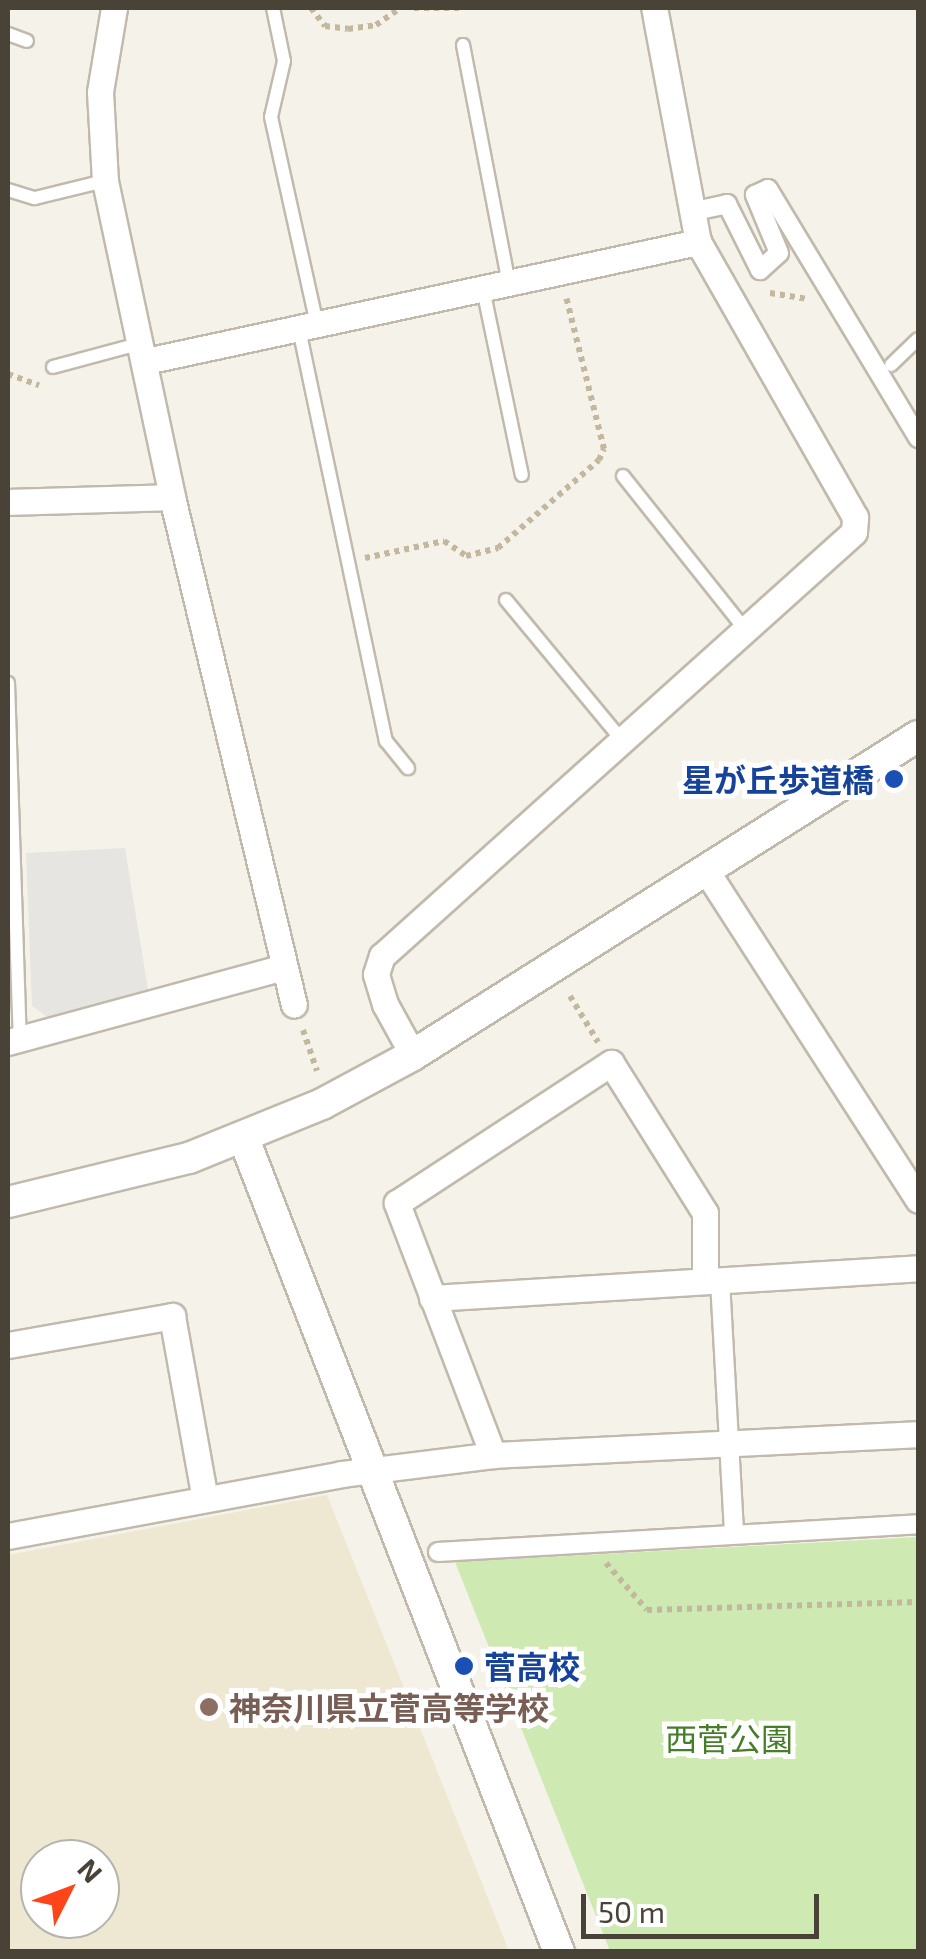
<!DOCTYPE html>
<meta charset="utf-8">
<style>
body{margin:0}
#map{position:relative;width:926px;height:1959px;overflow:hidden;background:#f5f2ea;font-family:"Exo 2","Noto Sans JP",sans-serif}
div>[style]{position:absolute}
.education>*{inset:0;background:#eee8d3}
.green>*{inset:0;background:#cee9b2}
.parking>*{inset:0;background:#e6e5e1}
.path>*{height:6px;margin-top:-3px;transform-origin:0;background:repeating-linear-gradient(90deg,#c3b79d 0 5px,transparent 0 10px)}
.roads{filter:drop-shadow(2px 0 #c1baac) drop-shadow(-2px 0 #c1baac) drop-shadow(0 2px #c1baac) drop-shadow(0 -2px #c1baac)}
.service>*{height:12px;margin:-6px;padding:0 6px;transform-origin:6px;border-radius:6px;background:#fff}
.pedestrian>*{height:18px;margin:-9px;padding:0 9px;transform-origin:9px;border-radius:9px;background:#fff}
.minor>*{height:25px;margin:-12.5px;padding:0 12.5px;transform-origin:12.5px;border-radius:12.5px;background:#fff}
.tertiary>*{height:30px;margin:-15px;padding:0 15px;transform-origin:15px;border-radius:15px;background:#fff}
.dots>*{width:28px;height:28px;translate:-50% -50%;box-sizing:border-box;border:5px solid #fff;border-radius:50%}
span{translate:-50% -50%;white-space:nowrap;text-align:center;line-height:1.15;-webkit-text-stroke:10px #fff;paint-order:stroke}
.transit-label{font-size:32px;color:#164399;font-weight:700}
.right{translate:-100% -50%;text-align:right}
.left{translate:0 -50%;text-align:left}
.education-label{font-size:32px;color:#785e54;font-weight:700}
.park-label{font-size:32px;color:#457d29}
.frame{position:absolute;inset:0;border:10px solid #494337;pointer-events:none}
.north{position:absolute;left:20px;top:1839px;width:100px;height:100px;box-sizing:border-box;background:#fff;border:2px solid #b6b4af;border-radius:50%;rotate:48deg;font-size:28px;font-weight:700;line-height:40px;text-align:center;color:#494337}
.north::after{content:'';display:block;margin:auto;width:35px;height:45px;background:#fd4519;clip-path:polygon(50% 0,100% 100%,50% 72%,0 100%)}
.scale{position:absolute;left:581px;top:1894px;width:238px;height:45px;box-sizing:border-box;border:5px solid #494337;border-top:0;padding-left:12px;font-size:30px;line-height:35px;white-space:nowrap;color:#494337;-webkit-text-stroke:8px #fff;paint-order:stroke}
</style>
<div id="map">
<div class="education">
<div style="clip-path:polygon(evenodd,327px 1495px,509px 1951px,8px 1951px,8px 1555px,327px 1495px,40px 1859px,100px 1859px,100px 1919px,40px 1919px,40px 1859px)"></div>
</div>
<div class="green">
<div style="clip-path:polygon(918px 1537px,918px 1951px,610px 1951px,455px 1562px)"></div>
</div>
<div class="parking">
<div style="clip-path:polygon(125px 848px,148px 990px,50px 1019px,32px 1006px,26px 853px)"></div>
</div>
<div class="path">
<div style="left:311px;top:8px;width:23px;rotate:52deg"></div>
<div style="left:325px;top:26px;width:23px;rotate:7deg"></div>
<div style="left:348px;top:29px;width:28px;rotate:-8deg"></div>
<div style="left:376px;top:25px;width:29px;rotate:-35deg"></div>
<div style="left:414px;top:8px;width:45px"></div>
<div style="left:770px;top:293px;width:37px;rotate:9deg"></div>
<div style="left:8px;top:374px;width:33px;rotate:20deg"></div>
<div style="left:365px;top:558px;width:81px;rotate:-12.1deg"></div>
<div style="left:444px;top:541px;width:27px;rotate:34deg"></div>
<div style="left:466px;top:556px;width:33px;rotate:-14deg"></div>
<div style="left:498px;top:548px;width:134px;rotate:-41.1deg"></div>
<div style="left:599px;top:460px;width:12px;rotate:-66deg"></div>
<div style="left:604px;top:449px;width:157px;rotate:-104deg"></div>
<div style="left:570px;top:996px;width:54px;rotate:58.7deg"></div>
<div style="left:303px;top:1030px;width:43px;rotate:71.1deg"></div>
<div style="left:606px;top:1563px;width:62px;rotate:48.9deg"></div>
<div style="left:647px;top:1610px;width:271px;rotate:-1.7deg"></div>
</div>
<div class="roads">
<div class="service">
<div style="left:273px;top:8px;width:54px;rotate:78.3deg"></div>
<div style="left:284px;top:61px;width:57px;rotate:103.1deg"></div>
<div style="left:271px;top:117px;width:213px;rotate:77.5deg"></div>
<div style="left:8px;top:34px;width:20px;rotate:20deg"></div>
<div style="left:463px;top:45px;width:242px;rotate:79.1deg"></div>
<div style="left:8px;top:190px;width:28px;rotate:17deg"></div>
<div style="left:35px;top:198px;width:72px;rotate:-13.7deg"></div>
<div style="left:483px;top:289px;width:190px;rotate:78.2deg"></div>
<div style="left:299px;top:329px;width:421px;rotate:78.1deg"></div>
<div style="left:386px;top:741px;width:35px;rotate:51deg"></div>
<div style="left:891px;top:365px;width:37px;rotate:-44deg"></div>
<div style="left:53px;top:367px;width:92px;rotate:-15.1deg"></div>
<div style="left:623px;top:476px;width:194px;rotate:51.5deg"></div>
<div style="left:506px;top:600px;width:179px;rotate:50.4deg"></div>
<div style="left:8px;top:683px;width:355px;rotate:88.1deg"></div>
</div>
<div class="pedestrian">
<div style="left:695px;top:211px;width:33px;rotate:-12deg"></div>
<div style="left:727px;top:204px;width:74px;rotate:63.4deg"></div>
<div style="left:760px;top:270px;width:25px;rotate:-42deg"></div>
<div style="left:779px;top:253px;width:63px;rotate:-112.5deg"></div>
<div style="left:755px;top:195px;width:14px;rotate:-25deg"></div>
<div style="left:768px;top:189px;width:291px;rotate:58.9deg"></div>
<div style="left:720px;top:1281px;width:252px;rotate:86.8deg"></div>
<div style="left:438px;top:1552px;width:481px;rotate:-3.3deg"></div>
</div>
<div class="minor">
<div style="left:114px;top:8px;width:85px;rotate:99.5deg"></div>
<div style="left:100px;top:92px;width:89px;rotate:86.8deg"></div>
<div style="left:105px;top:181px;width:323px;rotate:78deg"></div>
<div style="left:172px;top:497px;width:522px;rotate:76.5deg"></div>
<div style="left:146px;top:361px;width:565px;rotate:-12.17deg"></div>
<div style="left:8px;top:502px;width:164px;rotate:-1.7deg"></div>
<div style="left:707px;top:872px;width:390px;rotate:57.2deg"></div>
<div style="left:8px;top:1042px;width:283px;rotate:-15.2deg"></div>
<div style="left:413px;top:1055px;width:58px;rotate:-118.8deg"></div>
<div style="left:385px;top:1004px;width:31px;rotate:-107deg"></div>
<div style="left:376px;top:974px;width:19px;rotate:-72deg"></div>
<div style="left:382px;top:956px;width:634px;rotate:-41.93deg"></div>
<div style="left:854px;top:532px;width:15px;rotate:-86deg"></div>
<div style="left:855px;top:517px;width:317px;rotate:-119.7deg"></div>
<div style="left:698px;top:242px;width:238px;rotate:-100.6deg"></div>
<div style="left:432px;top:1298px;width:487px;rotate:-3.5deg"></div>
<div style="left:8px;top:1345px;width:167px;rotate:-10deg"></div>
<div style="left:172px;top:1316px;width:186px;rotate:79.8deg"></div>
<div style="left:493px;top:1455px;width:270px;rotate:-110.9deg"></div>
<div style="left:397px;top:1203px;width:256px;rotate:-33.2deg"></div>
<div style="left:611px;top:1063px;width:177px;rotate:57.9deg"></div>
<div style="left:705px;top:1213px;width:68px;rotate:90deg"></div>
<div style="left:8px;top:1536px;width:339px;rotate:-10.5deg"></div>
<div style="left:341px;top:1474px;width:153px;rotate:-7.1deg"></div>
<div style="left:493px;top:1455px;width:426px;rotate:-2.8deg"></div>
</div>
<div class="tertiary">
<div style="left:244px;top:1139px;width:872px;rotate:68.82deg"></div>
<div style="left:8px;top:1202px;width:186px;rotate:-13.7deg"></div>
<div style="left:189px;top:1158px;width:144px;rotate:-22.1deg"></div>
<div style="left:322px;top:1104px;width:103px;rotate:-28.3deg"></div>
<div style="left:413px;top:1055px;width:597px;rotate:-32.28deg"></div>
</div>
</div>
<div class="dots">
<div style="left:894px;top:779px;background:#1a4fb4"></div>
<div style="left:464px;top:1666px;background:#1a4fb4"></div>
<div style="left:209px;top:1707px;background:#8d6e63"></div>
</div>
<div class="transit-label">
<span class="right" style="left:874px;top:779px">星が丘歩道橋</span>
<span class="left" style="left:484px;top:1666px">菅高校</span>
</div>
<div class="education-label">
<span class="left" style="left:229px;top:1707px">神奈川県立菅高等学校</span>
</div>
<div class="park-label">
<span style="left:729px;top:1738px">西菅公園</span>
</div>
<div class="frame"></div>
<div class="north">N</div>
<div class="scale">50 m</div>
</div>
